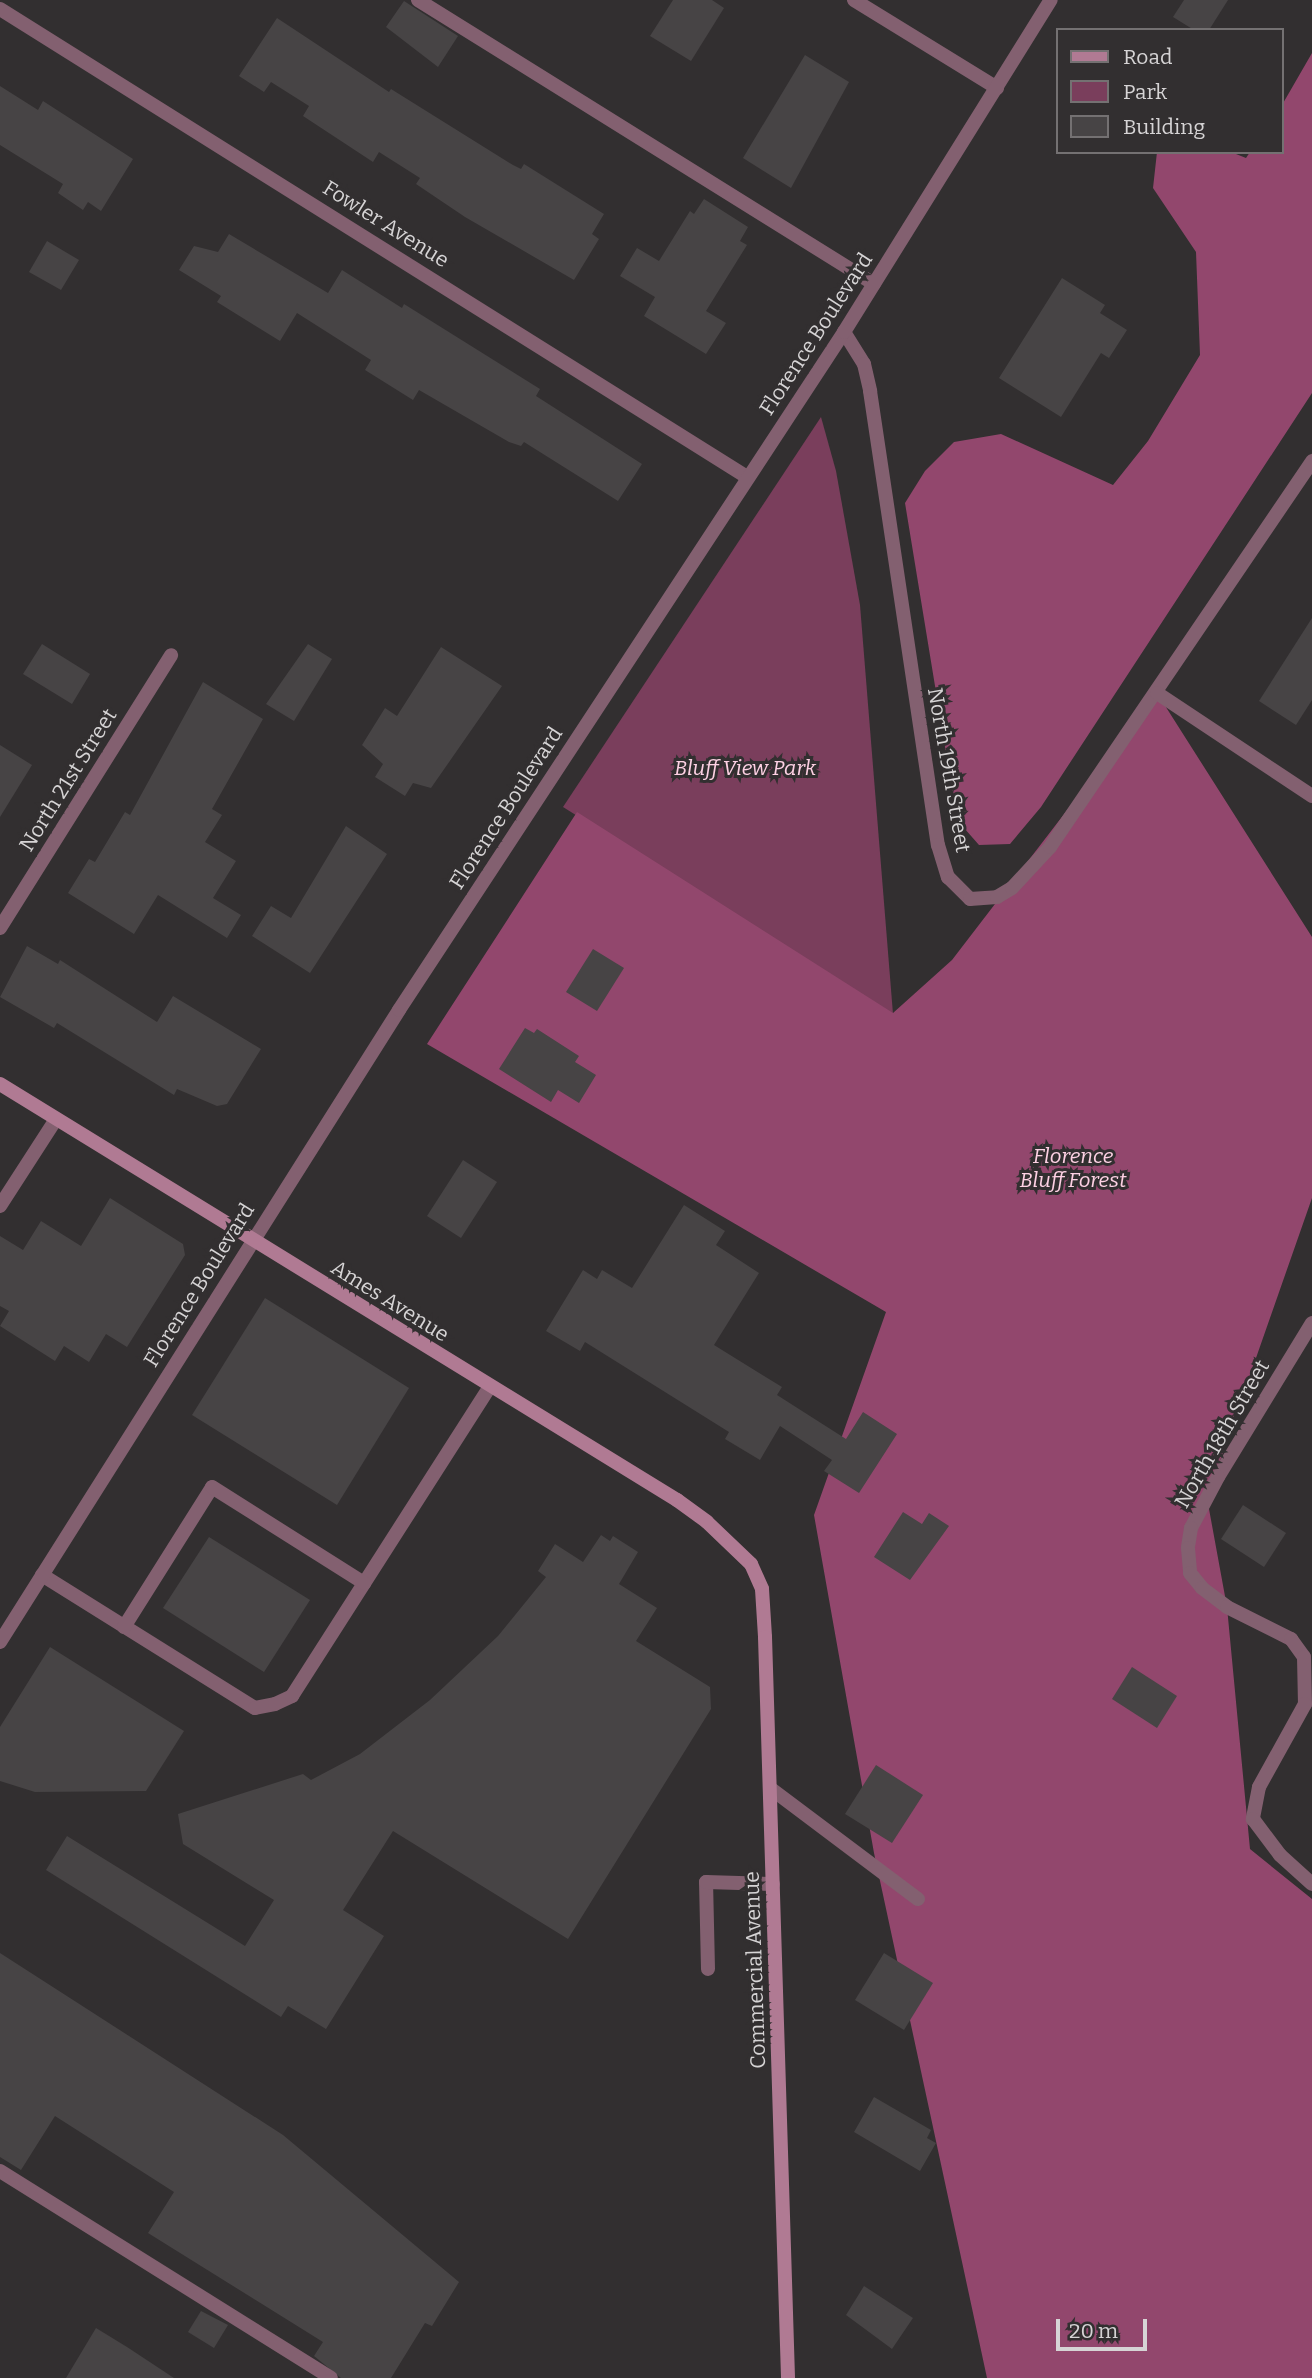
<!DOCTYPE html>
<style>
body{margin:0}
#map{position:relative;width:1312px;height:2378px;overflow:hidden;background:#322f30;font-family:Bitter,serif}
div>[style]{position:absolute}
.green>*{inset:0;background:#7a3e5c}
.forest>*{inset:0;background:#92476d}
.building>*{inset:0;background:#474445}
.service>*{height:14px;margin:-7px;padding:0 7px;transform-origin:7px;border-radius:7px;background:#836070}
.minor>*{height:14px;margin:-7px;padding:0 7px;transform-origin:7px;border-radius:7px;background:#836070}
.tertiary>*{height:14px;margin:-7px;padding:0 7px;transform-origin:7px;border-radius:7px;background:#836070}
.secondary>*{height:14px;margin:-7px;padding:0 7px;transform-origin:7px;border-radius:7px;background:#b07a93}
span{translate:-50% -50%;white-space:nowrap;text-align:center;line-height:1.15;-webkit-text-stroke:6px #322f30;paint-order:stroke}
.street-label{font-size:21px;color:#d6d4d5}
.park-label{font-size:21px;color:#fed1e4;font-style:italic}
.legend{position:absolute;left:1056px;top:28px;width:228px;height:126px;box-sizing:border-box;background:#322f30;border:2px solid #747172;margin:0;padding:9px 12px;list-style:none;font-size:21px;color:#d6d4d5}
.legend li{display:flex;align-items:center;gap:14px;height:35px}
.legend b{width:35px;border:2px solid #747172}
.scale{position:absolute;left:1056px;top:2319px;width:91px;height:32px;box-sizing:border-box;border:4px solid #d6d4d5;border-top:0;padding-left:9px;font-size:21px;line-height:24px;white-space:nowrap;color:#d6d4d5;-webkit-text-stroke:5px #322f30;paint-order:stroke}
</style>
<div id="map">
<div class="green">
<div style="clip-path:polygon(821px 417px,836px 471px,860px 605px,893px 1014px,563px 807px)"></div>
</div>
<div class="forest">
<div style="clip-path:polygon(1312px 53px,1312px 393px,1041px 807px,1010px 844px,979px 845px,957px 820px,905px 503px,925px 471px,954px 442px,1001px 434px,1113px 485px,1148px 441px,1200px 355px,1196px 252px,1153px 188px,1157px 152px,1231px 152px,1246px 158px,1250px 152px,1282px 152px,1282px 105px)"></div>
<div style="clip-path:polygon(1157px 693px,1312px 937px,1312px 1198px,1207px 1498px,1227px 1607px,1250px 1849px,1312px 1899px,1312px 2378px,987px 2378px,874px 1853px,814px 1515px,886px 1312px,427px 1044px,577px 812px,893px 1013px,952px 960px)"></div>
</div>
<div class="building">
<div style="clip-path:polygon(673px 0,712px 0,724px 8px,691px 61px,650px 36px)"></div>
<div style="clip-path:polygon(1184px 0,1228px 0,1209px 30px,1194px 30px,1173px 17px)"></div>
<div style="clip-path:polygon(404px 1px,458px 36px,438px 67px,386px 27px)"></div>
<div style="clip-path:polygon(277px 18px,389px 92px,391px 89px,513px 165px,521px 169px,524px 164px,604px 214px,592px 234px,599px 239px,574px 280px,465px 217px,416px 184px,420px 178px,379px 152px,373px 162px,303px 116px,309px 106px,271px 82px,264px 92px,239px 76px)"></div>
<div style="clip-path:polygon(805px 55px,849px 82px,791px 188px,743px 158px)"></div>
<div style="clip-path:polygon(0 86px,38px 110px,43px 101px,133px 159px,101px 211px,88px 202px,83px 210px,58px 193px,63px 184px,0 145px)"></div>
<div style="clip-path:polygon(704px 199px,748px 227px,740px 241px,747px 245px,706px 311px,726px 323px,706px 354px,644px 316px,655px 297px,620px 276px,637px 248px,659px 261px,690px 211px,694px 214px)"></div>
<div style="clip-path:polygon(229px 234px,328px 293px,342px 270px,402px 308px,404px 304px,540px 389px,536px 396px,642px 464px,618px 501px,524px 442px,521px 446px,509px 442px,419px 390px,413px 400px,365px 370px,371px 360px,297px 313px,280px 341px,217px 302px,221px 296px,179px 270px,194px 246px,218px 252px)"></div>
<div style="clip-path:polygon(47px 241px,79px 260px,61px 290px,29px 272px)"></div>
<div style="clip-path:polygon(1062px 278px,1105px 305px,1100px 313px,1127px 330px,1109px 358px,1101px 353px,1061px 417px,999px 378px)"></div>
<div style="clip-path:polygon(1312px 618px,1312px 700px,1296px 725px,1259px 701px)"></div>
<div style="clip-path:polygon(42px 644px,90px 674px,72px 704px,23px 674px)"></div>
<div style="clip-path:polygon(308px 644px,332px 659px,294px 721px,266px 704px)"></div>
<div style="clip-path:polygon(441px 647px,502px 686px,431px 788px,413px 783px,405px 796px,375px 777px,383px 764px,362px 745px,385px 708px,397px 716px)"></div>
<div style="clip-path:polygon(203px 682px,263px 719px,212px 809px,222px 815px,205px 842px,236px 861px,213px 898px,241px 915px,227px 938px,158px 895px,134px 934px,68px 893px,89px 859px,95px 862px,125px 812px,130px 815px)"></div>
<div style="clip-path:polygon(0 745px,32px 765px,0 817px)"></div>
<div style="clip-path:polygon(346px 826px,387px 854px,310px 973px,252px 936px,271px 906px,291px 918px)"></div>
<div style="clip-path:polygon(27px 946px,58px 964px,60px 960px,157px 1022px,173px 996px,261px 1049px,227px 1104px,217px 1106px,177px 1089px,174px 1095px,57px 1023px,54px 1028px,0 997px)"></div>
<div style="clip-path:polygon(593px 949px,624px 968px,597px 1011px,566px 992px)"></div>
<div style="clip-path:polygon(525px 1028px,534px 1033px,537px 1029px,579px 1056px,575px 1062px,596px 1075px,579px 1103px,558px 1090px,551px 1102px,499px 1069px)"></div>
<div style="clip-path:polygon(463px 1160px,497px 1182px,461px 1238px,427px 1216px)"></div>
<div style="clip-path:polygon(110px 1198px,183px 1244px,185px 1255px,127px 1347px,106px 1334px,89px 1362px,64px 1346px,55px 1361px,0 1326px,9px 1311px,0 1306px,0 1236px,23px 1250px,41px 1221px,81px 1246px)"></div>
<div style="clip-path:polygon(684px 1205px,725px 1231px,716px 1245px,759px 1273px,714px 1345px,782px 1387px,777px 1395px,846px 1439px,863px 1412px,897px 1434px,859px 1493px,824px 1471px,832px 1460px,780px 1426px,760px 1460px,725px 1439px,729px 1432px,585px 1342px,580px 1351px,546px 1331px,583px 1270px,597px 1279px,602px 1270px,632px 1288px)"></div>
<div style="clip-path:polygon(265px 1298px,409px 1388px,337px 1505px,192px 1415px)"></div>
<div style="clip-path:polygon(1243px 1505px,1286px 1533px,1264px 1567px,1221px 1539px)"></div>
<div style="clip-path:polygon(903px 1512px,922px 1524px,929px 1513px,949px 1526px,910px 1580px,874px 1557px)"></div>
<div style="clip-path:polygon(601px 1535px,610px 1541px,613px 1536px,638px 1552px,619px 1584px,657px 1608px,636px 1641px,710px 1687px,711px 1709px,568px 1939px,393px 1831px,343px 1910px,384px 1936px,326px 2029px,288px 2006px,281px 2017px,46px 1870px,67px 1836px,245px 1946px,274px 1900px,183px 1844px,178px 1814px,303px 1774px,311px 1780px,360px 1754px,430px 1700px,498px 1636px,546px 1577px,538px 1571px,555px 1544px,583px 1562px)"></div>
<div style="clip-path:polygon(209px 1537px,310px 1600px,264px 1672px,163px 1608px)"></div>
<div style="clip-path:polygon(50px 1647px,184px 1731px,146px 1791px,35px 1792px,0 1781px,0 1727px)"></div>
<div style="clip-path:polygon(1132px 1667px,1177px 1696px,1157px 1728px,1112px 1699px)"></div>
<div style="clip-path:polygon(876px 1765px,923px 1795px,892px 1843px,845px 1814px)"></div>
<div style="clip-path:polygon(0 1953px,283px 2135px,459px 2282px,432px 2326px,425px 2323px,391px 2378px,341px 2378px,314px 2356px,323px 2342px,148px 2233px,174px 2192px,55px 2116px,21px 2170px,0 2157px)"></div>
<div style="clip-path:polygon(884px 1953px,933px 1983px,904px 2030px,855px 2000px)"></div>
<div style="clip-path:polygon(874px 2097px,931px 2130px,927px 2138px,936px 2143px,920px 2171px,854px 2132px)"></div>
<div style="clip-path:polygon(864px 2286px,913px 2318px,892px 2349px,846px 2315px)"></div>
<div style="clip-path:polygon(201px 2311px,228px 2325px,214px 2348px,188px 2332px)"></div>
<div style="clip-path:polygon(96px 2328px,127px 2347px,174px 2378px,66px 2378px)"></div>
</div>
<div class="service">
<div style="left:418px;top:0;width:537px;rotate:31.91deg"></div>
<div style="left:0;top:1206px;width:103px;rotate:-57.2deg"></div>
<div style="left:42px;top:1575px;width:251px;rotate:32deg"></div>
<div style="left:255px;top:1708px;width:20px;rotate:-11deg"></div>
<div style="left:275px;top:1704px;width:19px;rotate:-25deg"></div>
<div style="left:292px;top:1696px;width:368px;rotate:-57.4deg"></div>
<div style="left:124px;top:1627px;width:165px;rotate:-57.8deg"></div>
<div style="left:212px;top:1487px;width:180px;rotate:32.3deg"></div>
<div style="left:770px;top:1788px;width:185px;rotate:36.9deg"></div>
<div style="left:708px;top:1969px;width:87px;rotate:-91.3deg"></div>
<div style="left:706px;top:1882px;width:67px;rotate:1.7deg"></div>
<div style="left:0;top:2171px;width:390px;rotate:32deg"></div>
</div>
<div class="minor">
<div style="left:854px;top:0;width:168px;rotate:31.6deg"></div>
<div style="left:0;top:9px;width:881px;rotate:32.07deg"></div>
<div style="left:844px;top:332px;width:38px;rotate:58deg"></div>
<div style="left:864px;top:364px;width:28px;rotate:77deg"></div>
<div style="left:870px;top:391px;width:459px;rotate:81.5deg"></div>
<div style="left:938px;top:845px;width:34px;rotate:73deg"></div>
<div style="left:948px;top:877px;width:31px;rotate:45deg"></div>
<div style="left:970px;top:899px;width:27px;rotate:-4deg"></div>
<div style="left:997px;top:897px;width:17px;rotate:-31deg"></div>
<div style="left:1012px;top:888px;width:56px;rotate:-47.2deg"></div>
<div style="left:1050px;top:847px;width:467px;rotate:-55.8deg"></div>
<div style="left:1157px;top:693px;width:186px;rotate:33.6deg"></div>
<div style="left:0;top:928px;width:322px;rotate:-57.9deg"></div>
<div style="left:1312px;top:1323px;width:180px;rotate:121.4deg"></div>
<div style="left:1218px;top:1477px;width:58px;rotate:117.9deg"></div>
<div style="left:1191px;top:1528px;width:20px;rotate:99deg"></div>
<div style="left:1188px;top:1548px;width:25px;rotate:85deg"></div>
<div style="left:1190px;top:1573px;width:19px;rotate:51deg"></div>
<div style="left:1202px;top:1588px;width:31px;rotate:37deg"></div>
<div style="left:1227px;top:1607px;width:72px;rotate:26.6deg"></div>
<div style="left:1291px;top:1639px;width:22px;rotate:54deg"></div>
<div style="left:1304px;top:1657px;width:47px;rotate:88.8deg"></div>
<div style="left:1305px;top:1704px;width:95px;rotate:119deg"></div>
<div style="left:1259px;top:1787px;width:33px;rotate:101deg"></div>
<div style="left:1253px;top:1819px;width:45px;rotate:53.1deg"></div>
<div style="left:1280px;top:1855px;width:43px;rotate:42.2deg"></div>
</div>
<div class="tertiary">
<div style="left:0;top:1642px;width:747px;rotate:-57.73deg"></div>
<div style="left:399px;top:1010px;width:811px;rotate:-56.72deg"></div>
<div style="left:844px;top:332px;width:391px;rotate:-58.1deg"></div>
</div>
<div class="secondary">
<div style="left:0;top:1084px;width:795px;rotate:31.57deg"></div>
<div style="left:677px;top:1500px;width:37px;rotate:36deg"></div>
<div style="left:707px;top:1522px;width:61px;rotate:43.7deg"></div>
<div style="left:751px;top:1564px;width:27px;rotate:66deg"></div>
<div style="left:762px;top:1589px;width:48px;rotate:86.4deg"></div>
<div style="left:765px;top:1637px;width:741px;rotate:88.22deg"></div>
</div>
<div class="street-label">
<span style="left:386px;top:224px;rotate:32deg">Fowler Avenue</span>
<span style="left:816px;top:334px;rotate:-57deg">Florence Boulevard</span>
<span style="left:949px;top:770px;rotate:80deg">North 19th Street</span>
<span style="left:68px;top:780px;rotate:-58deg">North 21st Street</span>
<span style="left:506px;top:808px;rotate:-57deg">Florence Boulevard</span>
<span style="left:199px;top:1285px;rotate:-58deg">Florence Boulevard</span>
<span style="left:390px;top:1301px;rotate:32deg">Ames Avenue</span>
<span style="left:1222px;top:1434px;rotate:-60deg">North 18th Street</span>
<span style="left:755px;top:1970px;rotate:-92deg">Commercial Avenue</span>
</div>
<div class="park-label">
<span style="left:745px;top:768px">Bluff View Park</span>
<span style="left:1073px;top:1168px">Florence<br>Bluff Forest</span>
</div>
<ul class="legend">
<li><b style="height:9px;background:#b07a93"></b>Road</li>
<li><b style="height:19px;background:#7a3e5c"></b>Park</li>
<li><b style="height:19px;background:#474445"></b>Building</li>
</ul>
<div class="scale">20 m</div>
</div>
